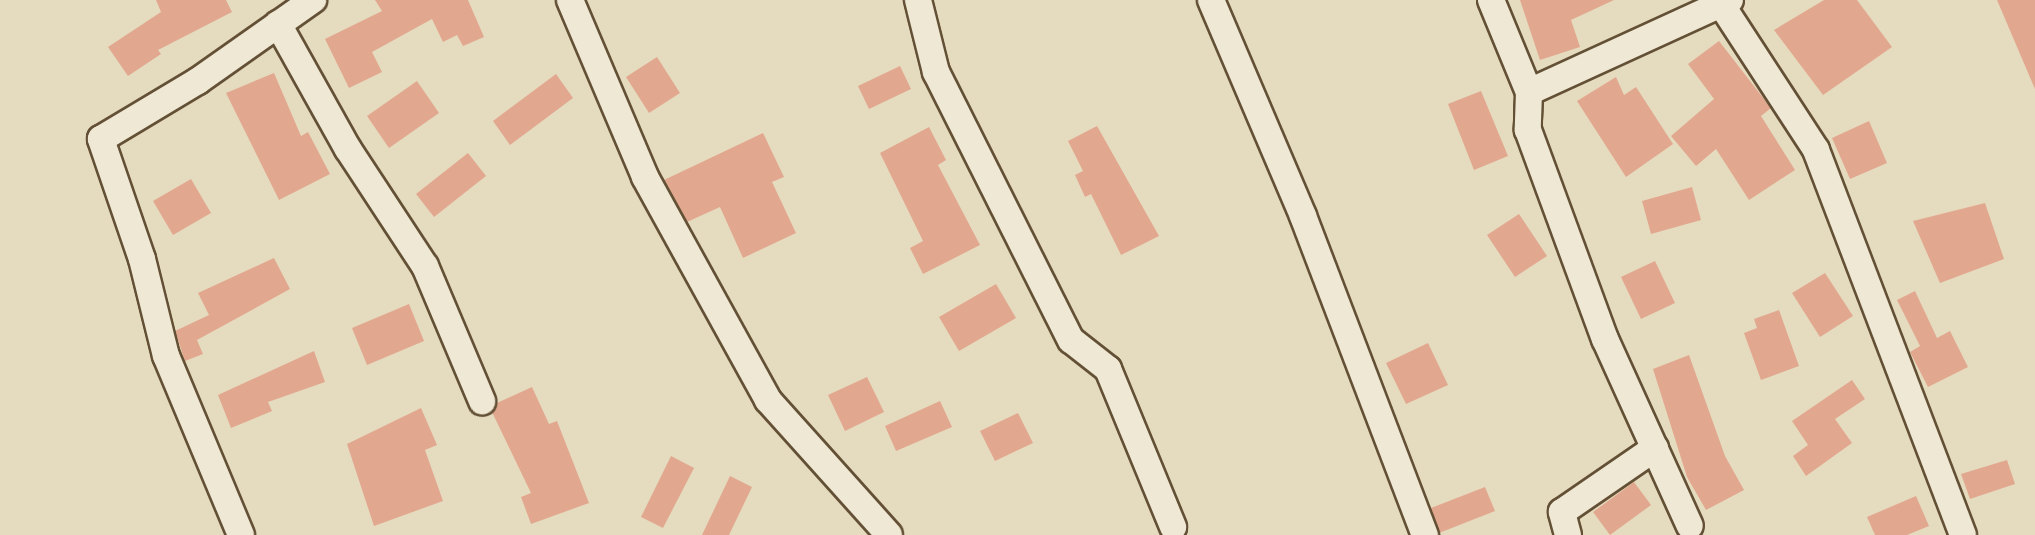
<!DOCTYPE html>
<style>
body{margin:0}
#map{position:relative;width:2035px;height:535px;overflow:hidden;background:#e5dbbf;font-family:Alegreya,serif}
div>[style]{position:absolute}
.building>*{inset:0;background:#e2a88f}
.roads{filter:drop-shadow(2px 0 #635035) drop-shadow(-2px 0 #635035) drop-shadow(0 2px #635035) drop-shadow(0 -2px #635035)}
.street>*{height:26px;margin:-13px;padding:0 13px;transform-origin:13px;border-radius:13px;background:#eee8d5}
span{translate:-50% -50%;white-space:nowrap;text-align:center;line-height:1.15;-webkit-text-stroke:4.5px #eee8d5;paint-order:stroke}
</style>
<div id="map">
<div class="building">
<div style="clip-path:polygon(156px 0,226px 0,232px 12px,158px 50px,161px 54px,128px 76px,108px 47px,161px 12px)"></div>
<div style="clip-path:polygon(375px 0,468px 0,484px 37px,463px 46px,457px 35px,443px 42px,432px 19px,372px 52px,382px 72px,349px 88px,325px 39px,382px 11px)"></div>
<div style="clip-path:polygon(1520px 0,1614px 0,1571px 20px,1580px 47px,1540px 60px)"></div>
<div style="clip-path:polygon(1824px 0,1857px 0,1892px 47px,1823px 95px,1774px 30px)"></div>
<div style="clip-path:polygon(1997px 0,2035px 0,2035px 89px)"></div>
<div style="clip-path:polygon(1719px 41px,1771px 108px,1761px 116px,1795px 170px,1749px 200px,1716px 149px,1696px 166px,1671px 136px,1714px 99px,1688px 64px)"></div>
<div style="clip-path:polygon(657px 57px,680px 93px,649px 113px,626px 77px)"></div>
<div style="clip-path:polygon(900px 66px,911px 89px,869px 109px,858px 86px)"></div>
<div style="clip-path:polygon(274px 73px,301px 136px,308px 132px,330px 174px,279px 200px,226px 93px)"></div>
<div style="clip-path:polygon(556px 74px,573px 98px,510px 145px,493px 121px)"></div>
<div style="clip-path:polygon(1616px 77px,1624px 95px,1636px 87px,1673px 144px,1626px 177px,1577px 101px)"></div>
<div style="clip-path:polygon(417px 81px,439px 113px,389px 148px,367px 116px)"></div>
<div style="clip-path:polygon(1481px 91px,1508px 156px,1474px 170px,1448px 104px)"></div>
<div style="clip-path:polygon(1869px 121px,1887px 163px,1850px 179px,1832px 138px)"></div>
<div style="clip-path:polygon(1097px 126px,1159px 236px,1121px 255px,1091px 194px,1085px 197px,1075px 175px,1083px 171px,1068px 141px)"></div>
<div style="clip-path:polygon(929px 127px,946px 160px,938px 165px,980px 245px,923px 274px,910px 248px,923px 241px,880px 153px)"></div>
<div style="clip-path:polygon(763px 133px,784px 177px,772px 182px,796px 233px,743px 258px,720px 207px,687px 222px,664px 180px)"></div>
<div style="clip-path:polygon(468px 153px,486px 176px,434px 217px,416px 194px)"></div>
<div style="clip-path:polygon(191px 179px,211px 213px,173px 235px,153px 201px)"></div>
<div style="clip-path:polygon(1692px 187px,1701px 220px,1651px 234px,1642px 201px)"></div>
<div style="clip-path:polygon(1985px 203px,2004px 259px,1940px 283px,1913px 221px)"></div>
<div style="clip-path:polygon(1519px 214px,1547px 256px,1515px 277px,1487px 235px)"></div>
<div style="clip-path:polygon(274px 258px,290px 289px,197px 340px,203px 354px,185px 361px,175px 331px,209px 315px,198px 293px)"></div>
<div style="clip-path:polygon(1655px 261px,1675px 303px,1641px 319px,1621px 277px)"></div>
<div style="clip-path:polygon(1825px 273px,1853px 316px,1820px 337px,1792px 293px)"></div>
<div style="clip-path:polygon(996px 284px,1016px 318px,959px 351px,939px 317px)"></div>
<div style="clip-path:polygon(1915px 291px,1937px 338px,1950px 331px,1968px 367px,1928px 387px,1910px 352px,1920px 346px,1897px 300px)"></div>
<div style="clip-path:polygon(409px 304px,424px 341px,367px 365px,352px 328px)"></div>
<div style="clip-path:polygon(1779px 310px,1799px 366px,1761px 380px,1744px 333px,1757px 328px,1754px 319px)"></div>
<div style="clip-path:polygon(1428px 343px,1448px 385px,1406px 404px,1386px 363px)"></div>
<div style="clip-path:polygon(314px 351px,325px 382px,268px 402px,272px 411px,231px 428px,218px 395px)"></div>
<div style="clip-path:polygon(1689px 355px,1725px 456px,1744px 490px,1706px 510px,1687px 477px,1653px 369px)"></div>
<div style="clip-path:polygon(867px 377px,884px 412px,845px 431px,828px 395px)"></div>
<div style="clip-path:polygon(1852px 380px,1865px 399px,1835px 419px,1852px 443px,1806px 476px,1793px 456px,1808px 445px,1792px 421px)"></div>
<div style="clip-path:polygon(532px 387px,549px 424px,557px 421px,589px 503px,531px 524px,521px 497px,531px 493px,492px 412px,497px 403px)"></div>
<div style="clip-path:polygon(940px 401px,952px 427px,896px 451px,885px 426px)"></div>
<div style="clip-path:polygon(421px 408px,437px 445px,425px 450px,443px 501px,374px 526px,347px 444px)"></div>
<div style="clip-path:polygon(1018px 413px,1033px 443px,995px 461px,980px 431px)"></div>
<div style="clip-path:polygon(671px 456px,694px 468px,663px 528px,641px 517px)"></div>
<div style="clip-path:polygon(2007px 460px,2015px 484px,1970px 499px,1961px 474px)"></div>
<div style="clip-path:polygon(730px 476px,752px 487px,729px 535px,702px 535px)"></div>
<div style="clip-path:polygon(1634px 482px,1651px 505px,1610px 535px,1593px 512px)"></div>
<div style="clip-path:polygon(1485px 487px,1495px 511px,1439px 533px,1431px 508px)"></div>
<div style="clip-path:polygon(1916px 496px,1929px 526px,1907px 535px,1875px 535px,1867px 517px)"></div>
</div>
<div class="roads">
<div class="street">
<div style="left:570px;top:0;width:192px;rotate:67deg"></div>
<div style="left:645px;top:177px;width:255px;rotate:61.1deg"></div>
<div style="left:768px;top:400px;width:181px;rotate:48.1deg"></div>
<div style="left:918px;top:0;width:74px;rotate:76deg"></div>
<div style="left:936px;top:72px;width:300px;rotate:63.3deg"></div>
<div style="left:1071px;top:340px;width:47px;rotate:38.1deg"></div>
<div style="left:1108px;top:369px;width:171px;rotate:67.6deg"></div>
<div style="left:1211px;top:0;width:235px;rotate:66.9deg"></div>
<div style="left:1303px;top:216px;width:342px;rotate:69.1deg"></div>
<div style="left:1491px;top:0;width:100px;rotate:67.6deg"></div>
<div style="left:1529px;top:92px;width:221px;rotate:-24.6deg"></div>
<div style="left:1721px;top:4px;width:174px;rotate:56.9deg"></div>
<div style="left:1816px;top:150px;width:412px;rotate:69.1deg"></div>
<div style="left:278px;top:24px;width:143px;rotate:60.8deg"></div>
<div style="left:348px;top:149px;width:140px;rotate:56.7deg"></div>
<div style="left:425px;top:266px;width:147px;rotate:67.1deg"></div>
<div style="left:1529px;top:92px;width:38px;rotate:92deg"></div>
<div style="left:1528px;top:130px;width:223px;rotate:69.8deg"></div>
<div style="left:1605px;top:339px;width:205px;rotate:65.6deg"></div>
<div style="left:241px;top:535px;width:194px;rotate:-112.7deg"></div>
<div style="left:166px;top:356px;width:100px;rotate:-103.9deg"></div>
<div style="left:142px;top:259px;width:127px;rotate:-108.9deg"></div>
<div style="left:101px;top:139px;width:113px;rotate:-30.9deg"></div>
<div style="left:198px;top:81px;width:141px;rotate:-35.2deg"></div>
<div style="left:1568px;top:535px;width:24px;rotate:-105deg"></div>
<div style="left:1562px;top:512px;width:113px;rotate:-34.5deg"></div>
</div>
</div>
</div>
